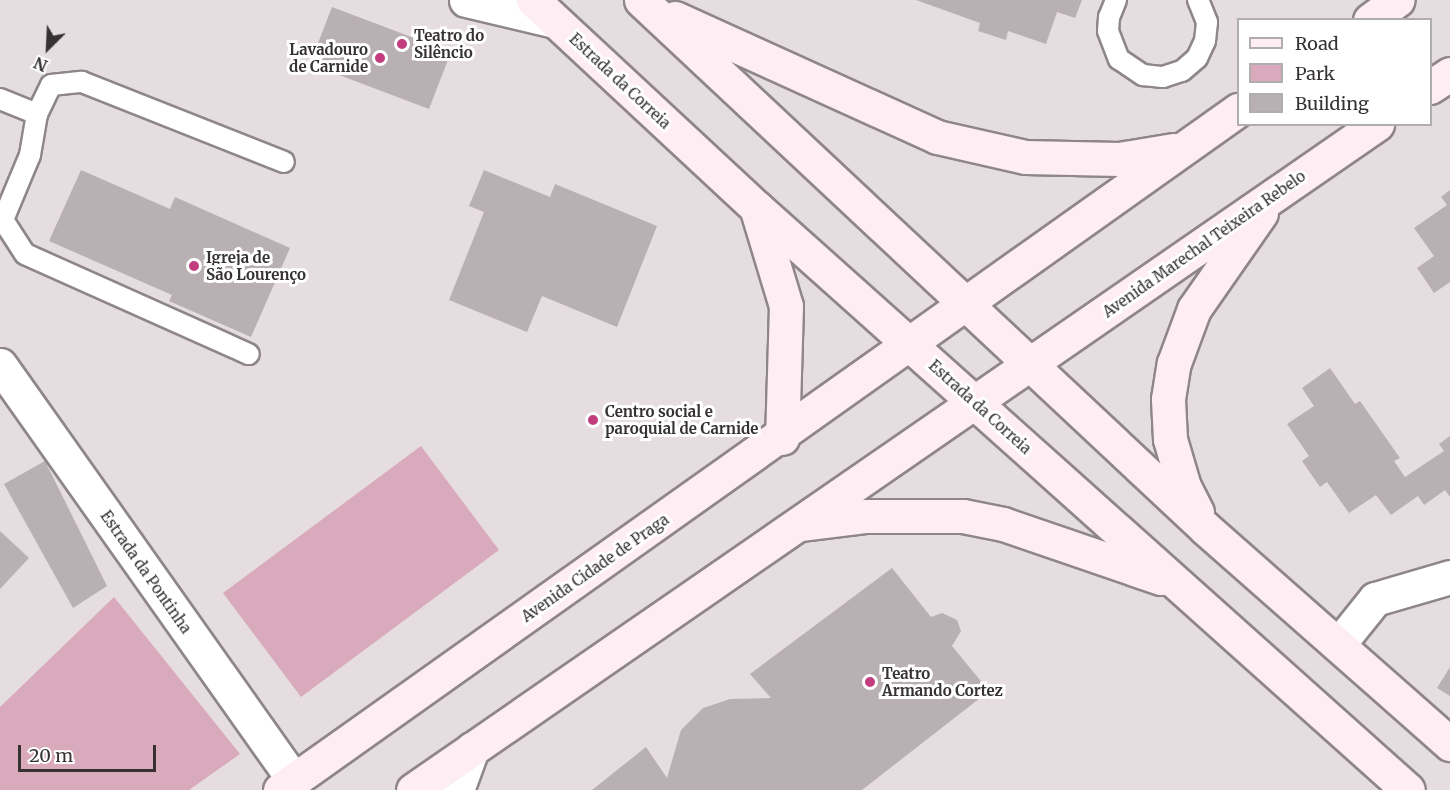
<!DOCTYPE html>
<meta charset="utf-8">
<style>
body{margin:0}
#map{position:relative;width:1450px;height:790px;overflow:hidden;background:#e6dde0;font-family:Merriweather,serif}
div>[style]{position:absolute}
.green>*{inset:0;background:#d8aabb}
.building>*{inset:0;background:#b9b0b3}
.roads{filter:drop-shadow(2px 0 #8e8689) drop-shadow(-2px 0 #8e8689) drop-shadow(0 2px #8e8689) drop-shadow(0 -2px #8e8689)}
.service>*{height:20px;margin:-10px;padding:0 10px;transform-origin:10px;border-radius:10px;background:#fff}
.minor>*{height:33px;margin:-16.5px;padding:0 16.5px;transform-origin:16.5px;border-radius:16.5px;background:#fff}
.secondary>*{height:33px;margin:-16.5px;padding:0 16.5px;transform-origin:16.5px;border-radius:16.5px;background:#feedf3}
.dots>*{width:16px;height:16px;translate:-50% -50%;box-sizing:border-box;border:3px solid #fff;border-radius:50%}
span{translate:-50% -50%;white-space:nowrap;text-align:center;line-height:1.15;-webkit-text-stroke:6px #fff;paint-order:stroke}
.poi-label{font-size:15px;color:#363234;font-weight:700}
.left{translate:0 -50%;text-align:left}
.right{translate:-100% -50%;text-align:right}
.street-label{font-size:15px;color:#363234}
.legend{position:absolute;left:1237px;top:18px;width:195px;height:108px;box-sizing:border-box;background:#fff;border:2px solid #afadae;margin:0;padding:8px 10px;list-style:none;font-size:18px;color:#363234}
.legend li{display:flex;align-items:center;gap:12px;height:30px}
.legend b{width:30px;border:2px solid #afadae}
.north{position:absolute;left:18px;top:18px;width:60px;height:60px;-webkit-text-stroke:4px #fff;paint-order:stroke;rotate:204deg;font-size:16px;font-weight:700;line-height:24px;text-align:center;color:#363234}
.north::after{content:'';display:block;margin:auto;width:21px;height:27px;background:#363234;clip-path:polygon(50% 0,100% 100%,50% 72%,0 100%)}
.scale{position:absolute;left:18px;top:745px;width:138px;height:27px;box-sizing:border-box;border:3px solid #363234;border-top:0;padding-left:8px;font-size:18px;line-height:21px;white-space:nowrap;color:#363234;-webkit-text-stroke:4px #fff;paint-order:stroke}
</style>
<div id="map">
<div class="green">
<div style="clip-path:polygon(421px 446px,499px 550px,301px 697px,223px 593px)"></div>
<div style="clip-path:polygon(114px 597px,240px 754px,189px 790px,0 790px,0 707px)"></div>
</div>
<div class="building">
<div style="clip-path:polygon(916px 0,1082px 0,1075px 18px,1057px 12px,1046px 44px,1008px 31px,1006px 40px,978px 31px,980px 23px)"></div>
<div style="clip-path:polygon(332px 7px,451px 52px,429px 109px,310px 64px)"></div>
<div style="clip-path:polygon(81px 170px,170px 209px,175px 197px,290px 248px,251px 337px,169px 301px,172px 295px,49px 241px)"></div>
<div style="clip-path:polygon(484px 170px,550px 197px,555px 184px,657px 226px,617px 327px,542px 296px,527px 332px,449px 300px,484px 212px,469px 206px)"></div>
<div style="clip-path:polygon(1450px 190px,1450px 282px,1434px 293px,1417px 268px,1434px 256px,1414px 228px,1447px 205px,1441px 197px)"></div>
<div style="clip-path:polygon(1330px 368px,1355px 404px,1360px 401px,1400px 458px,1394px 461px,1405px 477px,1444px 451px,1439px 444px,1450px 436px,1450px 497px,1445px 490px,1424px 505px,1418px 496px,1391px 515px,1376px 495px,1349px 513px,1327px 482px,1320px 487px,1302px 461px,1309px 456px,1287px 424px,1314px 406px,1302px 388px)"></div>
<div style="clip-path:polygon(45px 461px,107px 586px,73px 608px,4px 484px)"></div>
<div style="clip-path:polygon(0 531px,29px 558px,0 589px)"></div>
<div style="clip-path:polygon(892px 568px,931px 617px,942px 613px,957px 620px,961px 631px,952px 646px,989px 691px,862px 790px,592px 790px,646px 747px,667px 778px,681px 730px,703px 708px,730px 699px,771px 698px,750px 674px)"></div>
<div style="clip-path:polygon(1450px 667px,1450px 696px,1437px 688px)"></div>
</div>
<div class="roads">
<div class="service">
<div style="left:1116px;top:0;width:18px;rotate:112deg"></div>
<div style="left:1109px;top:17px;width:14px;rotate:94deg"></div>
<div style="left:1108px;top:31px;width:30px;rotate:69deg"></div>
<div style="left:1119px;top:59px;width:29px;rotate:34deg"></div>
<div style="left:1143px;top:75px;width:20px;rotate:6deg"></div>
<div style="left:1163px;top:77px;width:20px;rotate:-18deg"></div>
<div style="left:1182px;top:71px;width:20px;rotate:-41deg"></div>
<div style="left:1197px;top:58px;width:19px;rotate:-65deg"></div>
<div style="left:1205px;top:41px;width:19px;rotate:-84deg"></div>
<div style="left:1207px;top:22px;width:24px;rotate:-112deg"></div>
<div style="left:0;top:99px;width:40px;rotate:22deg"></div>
<div style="left:37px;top:114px;width:32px;rotate:-64deg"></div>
<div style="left:51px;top:85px;width:31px;rotate:-6deg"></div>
<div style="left:82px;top:82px;width:217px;rotate:21.6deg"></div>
<div style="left:37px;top:114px;width:42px;rotate:99.7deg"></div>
<div style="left:30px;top:155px;width:70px;rotate:112.6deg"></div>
<div style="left:3px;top:220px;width:40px;rotate:57.1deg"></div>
<div style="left:25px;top:254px;width:245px;rotate:24.1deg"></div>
</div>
<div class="minor">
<div style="left:466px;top:0;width:91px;rotate:13.3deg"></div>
<div style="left:0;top:365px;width:507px;rotate:54.71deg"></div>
<div style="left:1338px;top:645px;width:59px;rotate:-51.2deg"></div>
<div style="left:1375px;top:599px;width:78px;rotate:-16.3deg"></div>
<div style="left:457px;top:790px;width:44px;rotate:-69.9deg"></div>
</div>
<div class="secondary">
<div style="left:533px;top:0;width:306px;rotate:42.9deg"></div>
<div style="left:757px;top:208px;width:873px;rotate:41.8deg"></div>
<div style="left:641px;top:0;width:773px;rotate:43.11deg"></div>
<div style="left:1205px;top:528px;width:327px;rotate:41.4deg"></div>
<div style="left:675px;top:18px;width:288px;rotate:24.4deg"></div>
<div style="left:937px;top:137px;width:90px;rotate:12.8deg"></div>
<div style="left:1025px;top:157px;width:94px;rotate:1.2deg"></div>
<div style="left:1119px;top:159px;width:55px;rotate:-9.5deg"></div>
<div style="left:1370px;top:20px;width:34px;rotate:-36deg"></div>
<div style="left:1430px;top:87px;width:24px;rotate:-33deg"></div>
<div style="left:757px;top:210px;width:100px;rotate:73.2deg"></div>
<div style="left:786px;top:306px;width:132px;rotate:91.7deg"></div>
<div style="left:1197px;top:512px;width:28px;rotate:-117deg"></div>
<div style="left:1184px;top:487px;width:50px;rotate:-106.3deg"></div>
<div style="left:1170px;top:439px;width:40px;rotate:-92.9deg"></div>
<div style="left:1168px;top:399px;width:36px;rotate:-81deg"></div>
<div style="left:1174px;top:363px;width:58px;rotate:-69.7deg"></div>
<div style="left:1194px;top:309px;width:117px;rotate:-55.1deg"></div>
<div style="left:800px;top:524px;width:65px;rotate:-7deg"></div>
<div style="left:865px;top:516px;width:98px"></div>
<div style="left:963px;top:516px;width:41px;rotate:11.3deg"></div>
<div style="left:1003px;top:524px;width:167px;rotate:18.9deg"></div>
<div style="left:280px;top:790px;width:1175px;rotate:-35.37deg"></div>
<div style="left:413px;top:790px;width:1172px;rotate:-34.64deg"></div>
</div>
</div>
<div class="dots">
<div style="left:402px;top:44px;background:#c23c7e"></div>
<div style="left:380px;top:58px;background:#c23c7e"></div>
<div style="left:194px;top:266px;background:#c23c7e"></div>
<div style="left:593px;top:420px;background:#c23c7e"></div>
<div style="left:870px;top:682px;background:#c23c7e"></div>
</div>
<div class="poi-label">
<span class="left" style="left:414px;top:44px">Teatro do<br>Silêncio</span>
<span class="right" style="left:368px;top:58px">Lavadouro<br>de Carnide</span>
<span class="left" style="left:206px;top:266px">Igreja de<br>São Lourenço</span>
<span class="left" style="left:605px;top:420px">Centro social e<br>paroquial de Carnide</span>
<span class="left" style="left:882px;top:682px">Teatro<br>Armando Cortez</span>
</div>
<div class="street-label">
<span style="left:620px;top:81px;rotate:43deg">Estrada da Correia</span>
<span style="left:1204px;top:244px;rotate:-35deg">Avenida Marechal Teixeira Rebelo</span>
<span style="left:980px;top:407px;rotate:42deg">Estrada da Correia</span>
<span style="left:595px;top:568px;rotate:-35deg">Avenida Cidade de Praga</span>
<span style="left:146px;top:572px;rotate:55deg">Estrada da Pontinha</span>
</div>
<ul class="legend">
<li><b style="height:8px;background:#feedf3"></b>Road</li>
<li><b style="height:16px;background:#d8aabb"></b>Park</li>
<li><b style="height:16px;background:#b9b0b3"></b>Building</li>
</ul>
<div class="north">N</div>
<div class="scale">20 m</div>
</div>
